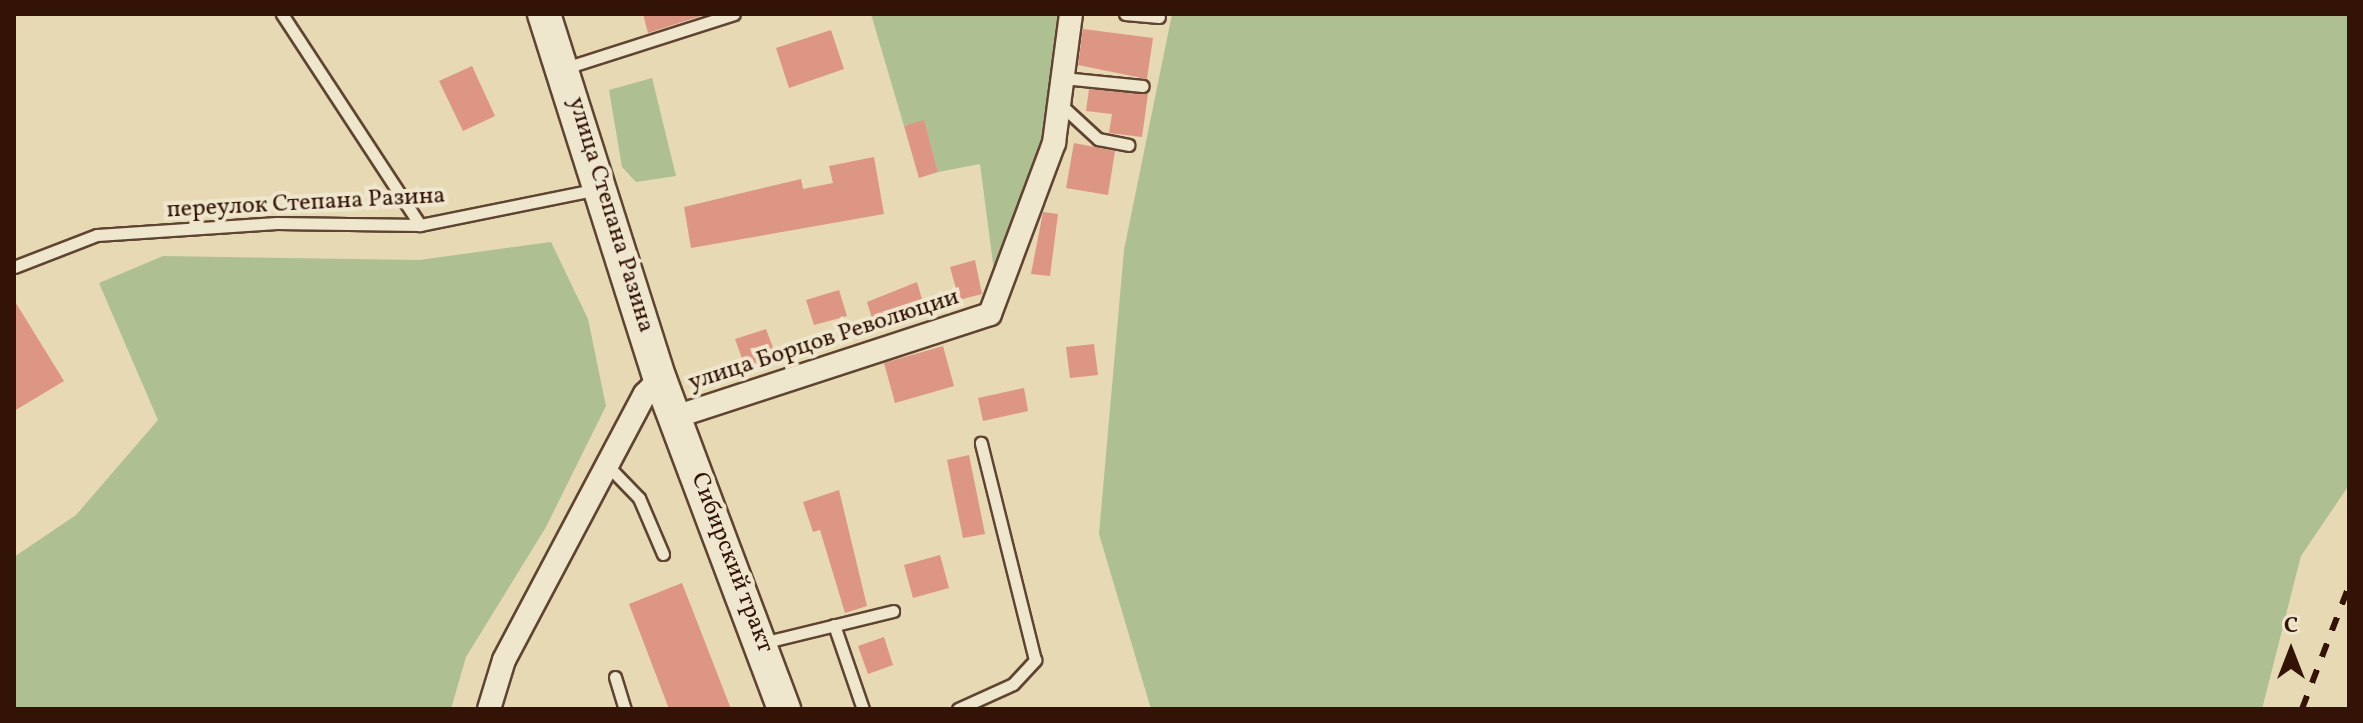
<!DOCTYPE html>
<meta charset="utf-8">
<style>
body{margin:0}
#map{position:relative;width:2363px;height:723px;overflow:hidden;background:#e6d9b4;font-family:Vollkorn,serif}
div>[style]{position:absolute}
.green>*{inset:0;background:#aec092}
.building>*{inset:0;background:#dd9683}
.roads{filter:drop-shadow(2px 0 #5f4431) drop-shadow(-2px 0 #5f4431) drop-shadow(0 2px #5f4431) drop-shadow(0 -2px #5f4431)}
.lane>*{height:11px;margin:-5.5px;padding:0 5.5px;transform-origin:5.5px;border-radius:5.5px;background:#efe6ce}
.street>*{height:22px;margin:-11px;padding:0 11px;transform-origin:11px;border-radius:11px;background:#efe6ce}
.secondary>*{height:32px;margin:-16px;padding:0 16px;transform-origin:16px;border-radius:16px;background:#efe6ce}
.rail>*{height:6px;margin-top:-3px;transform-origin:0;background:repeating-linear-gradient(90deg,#321305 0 14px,transparent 0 28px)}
span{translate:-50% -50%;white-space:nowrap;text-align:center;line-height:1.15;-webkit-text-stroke:8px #efe6ce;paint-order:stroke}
.street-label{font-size:24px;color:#321305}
.frame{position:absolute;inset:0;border:16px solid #321305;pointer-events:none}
.north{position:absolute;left:2251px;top:611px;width:80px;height:80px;-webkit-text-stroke:6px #efe6ce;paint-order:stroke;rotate:0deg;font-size:22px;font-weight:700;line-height:32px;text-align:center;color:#321305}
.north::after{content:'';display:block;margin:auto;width:28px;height:36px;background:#321305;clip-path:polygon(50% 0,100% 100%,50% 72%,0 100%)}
</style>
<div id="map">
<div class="green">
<div style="clip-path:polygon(871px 14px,1063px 14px,1049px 139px,994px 271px,980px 164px,938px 172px,924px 121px,904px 126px)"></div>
<div style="clip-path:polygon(1172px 14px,2349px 14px,2349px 485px,2301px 556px,2262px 709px,1151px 709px,1099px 534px,1124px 250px)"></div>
<div style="clip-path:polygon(652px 78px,676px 176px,636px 182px,622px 167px,609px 90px)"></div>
<div style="clip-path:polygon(551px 242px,588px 319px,606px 406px,546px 527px,466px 657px,451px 709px,14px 709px,14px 557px,76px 515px,158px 420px,99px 283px,163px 256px,419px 260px)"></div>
</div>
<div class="building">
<div style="clip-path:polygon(643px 14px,701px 14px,701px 16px,648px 33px)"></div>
<div style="clip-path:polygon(1083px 29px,1153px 38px,1147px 79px,1078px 65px)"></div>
<div style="clip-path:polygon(831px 30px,844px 69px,789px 88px,776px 48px)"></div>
<div style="clip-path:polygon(472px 66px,495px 116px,463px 131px,439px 81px)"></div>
<div style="clip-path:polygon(1089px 89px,1148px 94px,1142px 137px,1109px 133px,1112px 114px,1086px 111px)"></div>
<div style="clip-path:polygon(924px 120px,938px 172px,919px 178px,904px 126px)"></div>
<div style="clip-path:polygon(1074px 143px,1115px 151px,1108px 195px,1066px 188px)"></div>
<div style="clip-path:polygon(874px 157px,884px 214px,691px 248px,684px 207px,801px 179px,803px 189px,833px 183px,829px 166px)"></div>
<div style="clip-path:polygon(1043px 212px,1058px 214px,1050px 276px,1031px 274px)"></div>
<div style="clip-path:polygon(975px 260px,982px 294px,959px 300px,950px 267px)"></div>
<div style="clip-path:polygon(917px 282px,926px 313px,875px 328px,867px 302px)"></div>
<div style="clip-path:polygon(839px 290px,847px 316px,814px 325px,806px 300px)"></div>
<div style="clip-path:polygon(14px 300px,64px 381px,14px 411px)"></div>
<div style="clip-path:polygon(766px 329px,778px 361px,747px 372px,735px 339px)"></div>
<div style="clip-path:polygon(1094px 344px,1098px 375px,1070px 378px,1066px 347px)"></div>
<div style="clip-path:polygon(943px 346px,954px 386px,895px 403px,884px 363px)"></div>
<div style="clip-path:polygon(1024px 388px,1028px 411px,983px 421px,978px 398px)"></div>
<div style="clip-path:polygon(969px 455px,985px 534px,963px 538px,947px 460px)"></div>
<div style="clip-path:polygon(839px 490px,867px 606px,845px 613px,820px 530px,813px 532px,803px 502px)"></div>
<div style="clip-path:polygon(940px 555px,949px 588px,913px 598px,904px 565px)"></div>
<div style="clip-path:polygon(682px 583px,731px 709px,669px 709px,629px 604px)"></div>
<div style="clip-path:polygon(884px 637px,893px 665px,868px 674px,858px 646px)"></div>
</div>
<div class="roads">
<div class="lane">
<div style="left:282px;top:14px;width:252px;rotate:56.8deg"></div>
<div style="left:1125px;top:14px;width:34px;rotate:5deg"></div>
<div style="left:565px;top:68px;width:177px;rotate:-17.7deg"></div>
<div style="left:1063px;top:78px;width:80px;rotate:5.7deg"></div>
<div style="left:1060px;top:104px;width:52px;rotate:42.6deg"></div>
<div style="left:1098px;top:139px;width:31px;rotate:11deg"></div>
<div style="left:14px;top:267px;width:89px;rotate:-21.1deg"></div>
<div style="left:97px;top:235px;width:180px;rotate:-3.8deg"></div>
<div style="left:277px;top:223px;width:143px;rotate:0.8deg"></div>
<div style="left:420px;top:225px;width:182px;rotate:-11.4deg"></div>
<div style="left:607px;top:465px;width:46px;rotate:45.9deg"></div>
<div style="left:639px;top:498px;width:61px;rotate:66.8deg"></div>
<div style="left:834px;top:625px;width:89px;rotate:71deg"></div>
<div style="left:762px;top:643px;width:135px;rotate:-13.7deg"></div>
<div style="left:615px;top:677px;width:34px;rotate:73deg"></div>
<div style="left:958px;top:709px;width:60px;rotate:-24.4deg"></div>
<div style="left:1013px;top:684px;width:33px;rotate:-47deg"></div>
<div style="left:1035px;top:660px;width:224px;rotate:-104deg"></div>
</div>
<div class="street">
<div style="left:675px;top:417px;width:331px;rotate:-18.1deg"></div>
<div style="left:990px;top:314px;width:183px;rotate:-69.5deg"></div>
<div style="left:1054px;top:143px;width:130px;rotate:-82.5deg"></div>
<div style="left:489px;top:709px;width:51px;rotate:-73deg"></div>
<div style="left:504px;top:660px;width:301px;rotate:-62.1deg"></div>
<div style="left:645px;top:394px;width:21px;rotate:-45deg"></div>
</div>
<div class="secondary">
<div style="left:544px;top:14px;width:383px;rotate:72.4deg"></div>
<div style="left:660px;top:379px;width:353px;rotate:69.4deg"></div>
</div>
</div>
<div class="rail">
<div style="left:2302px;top:709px;width:132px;rotate:-69.1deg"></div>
</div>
<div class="street-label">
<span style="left:306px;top:204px;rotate:-3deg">переулок Степана Разина</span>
<span style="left:610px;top:215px;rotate:73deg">улица Степана Разина</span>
<span style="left:824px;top:341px;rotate:-18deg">улица Борцов Революции</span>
<span style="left:731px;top:563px;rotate:69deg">Сибирский тракт</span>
</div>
<div class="frame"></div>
<div class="north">С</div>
</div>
